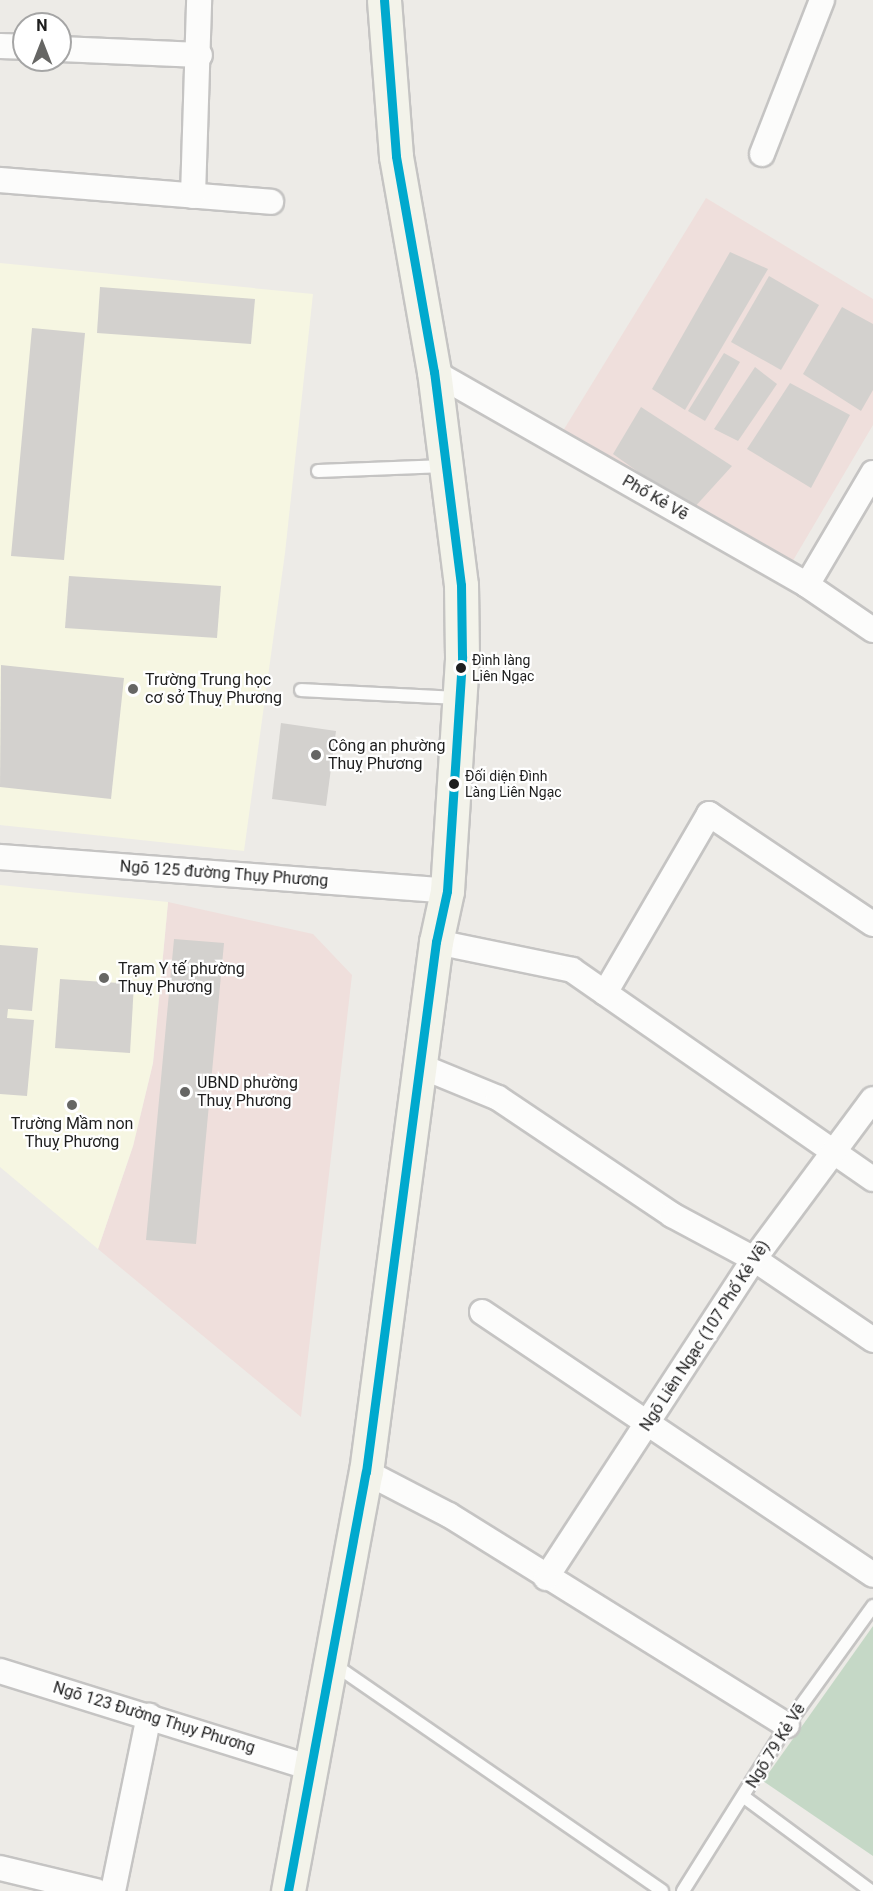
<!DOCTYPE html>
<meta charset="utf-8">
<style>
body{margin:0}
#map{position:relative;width:873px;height:1891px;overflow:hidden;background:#edebe7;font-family:Roboto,sans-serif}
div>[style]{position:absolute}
.commercial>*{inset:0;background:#efdfdc}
.education>*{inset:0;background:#f6f6e2}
.cemetery>*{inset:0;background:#c5d8c6}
.building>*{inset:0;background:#d3d1ce}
.roads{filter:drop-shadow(2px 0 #c5c4c3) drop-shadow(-2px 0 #c5c4c3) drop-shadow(0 2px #c5c4c3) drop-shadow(0 -2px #c5c4c3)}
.service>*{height:12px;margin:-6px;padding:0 6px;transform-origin:6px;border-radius:6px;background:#fcfcfb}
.minor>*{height:24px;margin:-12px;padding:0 12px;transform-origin:12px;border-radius:12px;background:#fcfcfb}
.secondary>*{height:33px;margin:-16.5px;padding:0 16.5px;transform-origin:16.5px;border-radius:16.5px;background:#f3f3ea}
.bus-1>*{height:9px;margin:-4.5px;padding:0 4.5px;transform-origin:4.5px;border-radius:4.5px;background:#00a9ce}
.dots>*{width:16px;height:16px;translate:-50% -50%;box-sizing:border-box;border:3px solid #fff;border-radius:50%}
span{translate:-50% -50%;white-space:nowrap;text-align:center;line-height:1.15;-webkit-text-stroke:4.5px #fff;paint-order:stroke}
.bus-label{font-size:14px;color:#1e1e1e}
.left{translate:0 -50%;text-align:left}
.street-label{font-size:16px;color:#1e1e1e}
.poi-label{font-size:16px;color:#1e1e1e}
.north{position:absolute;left:12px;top:12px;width:60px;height:60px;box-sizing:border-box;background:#fff;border:2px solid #a5a5a5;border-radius:50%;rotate:0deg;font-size:16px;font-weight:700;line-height:24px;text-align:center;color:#1e1e1e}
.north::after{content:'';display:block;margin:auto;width:21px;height:27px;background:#666664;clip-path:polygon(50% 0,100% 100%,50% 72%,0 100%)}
</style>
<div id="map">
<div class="commercial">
<div style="clip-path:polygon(706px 198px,873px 299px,873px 425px,788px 569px,558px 439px)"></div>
<div style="clip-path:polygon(168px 902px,313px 934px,352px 975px,301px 1417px,98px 1249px,133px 1146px,153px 1063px)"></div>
</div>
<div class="education">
<div style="clip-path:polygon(0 263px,313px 294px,285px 553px,244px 851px,0 825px)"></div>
<div style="clip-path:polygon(0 885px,168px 902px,153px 1063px,133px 1146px,98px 1249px,0 1167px)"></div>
</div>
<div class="cemetery">
<div style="clip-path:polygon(873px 1626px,873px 1856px,763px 1781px)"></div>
</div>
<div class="building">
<div style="clip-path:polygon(730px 252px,768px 269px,685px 410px,652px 389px)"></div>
<div style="clip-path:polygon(769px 276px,819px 305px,781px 370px,731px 342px)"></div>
<div style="clip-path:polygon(100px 287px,255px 299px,251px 344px,97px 333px)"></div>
<div style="clip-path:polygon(842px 307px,873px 324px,873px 390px,861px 411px,803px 374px)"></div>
<div style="clip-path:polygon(32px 328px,85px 333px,64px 560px,11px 556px)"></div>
<div style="clip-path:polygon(724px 353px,740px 362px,705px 421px,688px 411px)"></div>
<div style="clip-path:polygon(755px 367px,777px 384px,738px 441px,714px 429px)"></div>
<div style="clip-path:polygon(790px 383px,850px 415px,811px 488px,747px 449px)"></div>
<div style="clip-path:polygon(641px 407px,732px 466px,692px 510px,613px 454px)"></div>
<div style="clip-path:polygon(69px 576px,221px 586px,217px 638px,65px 628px)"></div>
<div style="clip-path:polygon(1px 665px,124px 678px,111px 799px,0 787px)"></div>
<div style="clip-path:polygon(281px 723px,336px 731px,326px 806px,272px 799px)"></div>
<div style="clip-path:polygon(174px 939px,224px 943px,196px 1244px,146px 1240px)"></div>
<div style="clip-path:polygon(0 945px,38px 948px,32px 1011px,8px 1009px,7px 1018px,34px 1020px,27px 1096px,0 1094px)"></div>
<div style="clip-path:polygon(60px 979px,134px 984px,130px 1053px,55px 1048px)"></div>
</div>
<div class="roads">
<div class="service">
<div style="left:318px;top:471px;width:127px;rotate:-2.3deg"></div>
<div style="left:301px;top:690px;width:156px;rotate:2.9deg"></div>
<div style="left:332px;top:1663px;width:401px;rotate:34.6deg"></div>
<div style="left:744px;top:1797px;width:158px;rotate:36.5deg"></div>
<div style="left:683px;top:1891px;width:196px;rotate:-57.9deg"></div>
<div style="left:787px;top:1725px;width:147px;rotate:-54.1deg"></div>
</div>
<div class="minor">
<div style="left:0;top:46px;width:24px;rotate:2deg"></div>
<div style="left:60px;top:49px;width:140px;rotate:2.5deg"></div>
<div style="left:762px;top:154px;width:165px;rotate:-68.7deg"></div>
<div style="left:0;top:180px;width:272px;rotate:4.6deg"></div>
<div style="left:193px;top:196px;width:196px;rotate:-88.2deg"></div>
<div style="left:434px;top:372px;width:430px;rotate:29.7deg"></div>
<div style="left:807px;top:585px;width:80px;rotate:34.3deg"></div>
<div style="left:807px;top:585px;width:130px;rotate:-59.5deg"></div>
<div style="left:0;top:857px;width:448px;rotate:4.3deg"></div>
<div style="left:436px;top:942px;width:139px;rotate:11.6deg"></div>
<div style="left:572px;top:970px;width:366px;rotate:34.8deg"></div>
<div style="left:605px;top:993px;width:207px;rotate:-59.8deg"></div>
<div style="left:709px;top:814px;width:197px;rotate:33.9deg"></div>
<div style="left:420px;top:1066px;width:84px;rotate:22.3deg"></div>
<div style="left:498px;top:1098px;width:210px;rotate:33.9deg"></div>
<div style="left:672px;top:1215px;width:93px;rotate:28.2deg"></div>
<div style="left:754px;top:1259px;width:144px;rotate:34.2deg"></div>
<div style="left:482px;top:1312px;width:471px;rotate:33.9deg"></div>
<div style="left:366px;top:1472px;width:93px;rotate:27.4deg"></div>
<div style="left:449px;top:1515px;width:398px;rotate:31.9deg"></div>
<div style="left:546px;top:1578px;width:381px;rotate:-56.9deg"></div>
<div style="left:754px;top:1259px;width:199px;rotate:-53.4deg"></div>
<div style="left:0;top:1671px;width:324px;rotate:17.3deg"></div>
<div style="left:0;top:1868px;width:99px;rotate:13.5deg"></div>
<div style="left:113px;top:1891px;width:179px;rotate:-78.4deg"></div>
</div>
<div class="secondary">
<div style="left:288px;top:1891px;width:426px;rotate:-79.5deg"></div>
<div style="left:366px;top:1472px;width:535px;rotate:-82.48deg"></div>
<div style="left:436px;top:942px;width:52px;rotate:-77.8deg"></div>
<div style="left:447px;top:891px;width:235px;rotate:-86.3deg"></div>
<div style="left:462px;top:656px;width:71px;rotate:-90.8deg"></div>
<div style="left:461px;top:585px;width:215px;rotate:-97.2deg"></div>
<div style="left:434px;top:372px;width:219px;rotate:-100deg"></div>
<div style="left:396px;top:156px;width:156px;rotate:-94.4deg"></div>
</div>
</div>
<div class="bus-1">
<div style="left:288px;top:1891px;width:426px;rotate:-79.5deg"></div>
<div style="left:366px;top:1472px;width:535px;rotate:-82.48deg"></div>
<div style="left:436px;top:942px;width:52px;rotate:-77.8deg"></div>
<div style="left:447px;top:891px;width:235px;rotate:-86.3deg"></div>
<div style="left:462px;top:656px;width:71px;rotate:-90.8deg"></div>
<div style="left:461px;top:585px;width:215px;rotate:-97.2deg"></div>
<div style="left:434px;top:372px;width:219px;rotate:-100deg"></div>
<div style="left:396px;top:156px;width:156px;rotate:-94.4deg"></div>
</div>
<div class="dots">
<div style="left:461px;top:668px;background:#1e1e1e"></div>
<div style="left:133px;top:689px;background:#666664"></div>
<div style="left:316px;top:755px;background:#666664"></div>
<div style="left:454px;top:784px;background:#1e1e1e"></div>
<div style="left:104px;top:978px;background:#666664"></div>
<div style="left:185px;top:1092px;background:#666664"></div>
<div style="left:72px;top:1105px;background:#666664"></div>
</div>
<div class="bus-label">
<span class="left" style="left:472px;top:668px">Đình làng<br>Liên Ngạc</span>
<span class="left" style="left:465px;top:784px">Đối diện Đình<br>Làng Liên Ngạc</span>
</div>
<div class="street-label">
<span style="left:655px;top:498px;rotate:30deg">Phố Kẻ Vẽ</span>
<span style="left:224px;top:874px;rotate:4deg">Ngõ 125 đường Thụy Phương</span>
<span style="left:705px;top:1336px;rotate:-57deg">Ngõ Liên Ngạc (107 Phố Kẻ Vẽ)</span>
<span style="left:154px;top:1718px;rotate:17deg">Ngõ 123 Đường Thụy Phương</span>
<span style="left:776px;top:1746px;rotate:-58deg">Ngõ 79 Kẻ Vẽ</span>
</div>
<div class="poi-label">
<span class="left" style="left:145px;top:689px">Trường Trung học<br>cơ sở Thuỵ Phương</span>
<span class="left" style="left:328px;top:755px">Công an phường<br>Thuỵ Phương</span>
<span class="left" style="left:118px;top:978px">Trạm Y tế phường<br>Thuỵ Phương</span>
<span class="left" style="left:197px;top:1092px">UBND phường<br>Thuỵ Phương</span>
<span style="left:72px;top:1133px">Trường Mầm non<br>Thuỵ Phương</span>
</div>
<div class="north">N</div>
</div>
